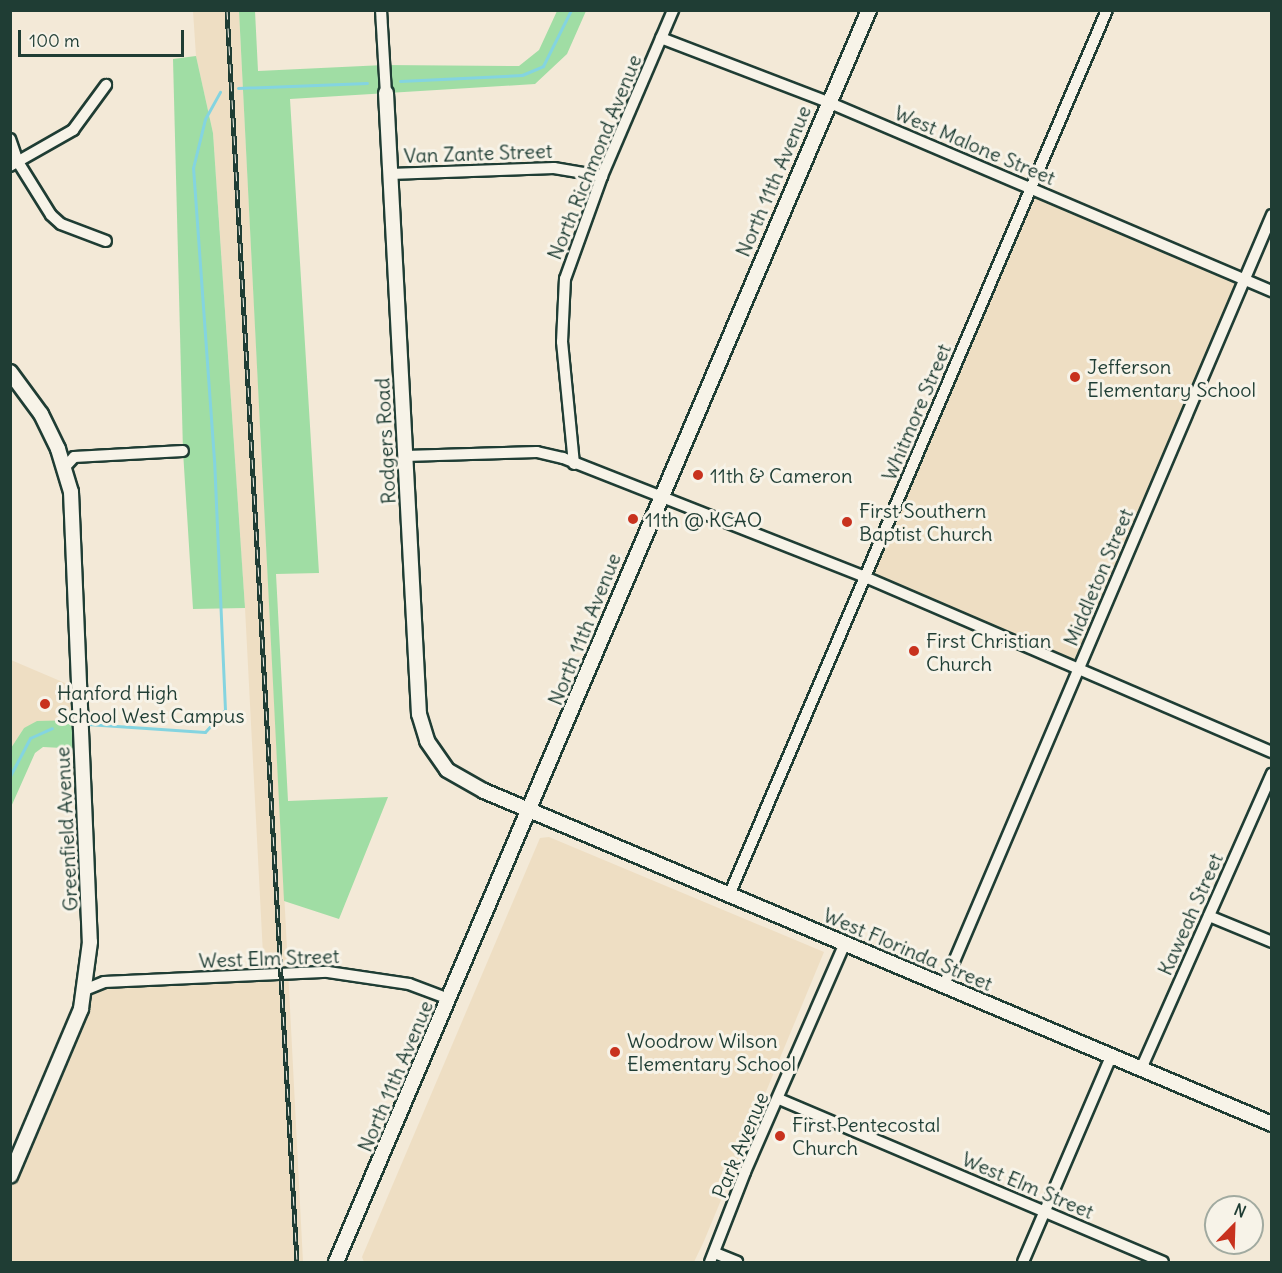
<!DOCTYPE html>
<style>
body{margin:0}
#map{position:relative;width:1282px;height:1273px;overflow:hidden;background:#f3e9d7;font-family:Delius,sans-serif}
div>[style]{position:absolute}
.built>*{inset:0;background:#eedec3}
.green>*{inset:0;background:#a0dda4}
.stream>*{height:3px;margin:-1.5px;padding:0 1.5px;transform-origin:1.5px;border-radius:1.5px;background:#84d4e0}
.roads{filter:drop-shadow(2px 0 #1f3d34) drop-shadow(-2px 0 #1f3d34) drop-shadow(0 2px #1f3d34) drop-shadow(0 -2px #1f3d34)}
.street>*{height:10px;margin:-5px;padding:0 5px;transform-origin:5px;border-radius:5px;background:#f7f3e8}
.secondary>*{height:14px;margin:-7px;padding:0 7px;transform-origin:7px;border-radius:7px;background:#f7f3e8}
.rail>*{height:5px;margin-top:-2.5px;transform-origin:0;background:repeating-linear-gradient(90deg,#f7f3e8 0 9px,#1f3d34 0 18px);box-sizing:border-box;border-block:2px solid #1f3d34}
.dots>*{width:16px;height:16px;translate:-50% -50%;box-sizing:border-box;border:3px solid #f7f3e8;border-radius:50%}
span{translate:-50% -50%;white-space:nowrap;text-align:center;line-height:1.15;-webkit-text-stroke:6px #f7f3e8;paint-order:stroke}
.street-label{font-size:20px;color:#1f3d34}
.poi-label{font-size:20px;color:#1f3d34}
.left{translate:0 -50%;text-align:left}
.frame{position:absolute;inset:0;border:12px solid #1f3d34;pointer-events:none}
.north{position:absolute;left:1204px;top:1195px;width:60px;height:60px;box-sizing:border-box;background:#f7f3e8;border:2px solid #a1aaa0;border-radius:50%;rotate:23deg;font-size:16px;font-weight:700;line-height:24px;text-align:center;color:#1f3d34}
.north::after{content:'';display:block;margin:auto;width:21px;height:27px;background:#c8321e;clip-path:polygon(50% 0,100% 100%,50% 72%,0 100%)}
.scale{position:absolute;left:18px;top:30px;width:166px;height:27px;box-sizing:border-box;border:3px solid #1f3d34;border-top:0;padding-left:8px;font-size:18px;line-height:21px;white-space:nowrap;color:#1f3d34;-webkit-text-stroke:4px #f7f3e8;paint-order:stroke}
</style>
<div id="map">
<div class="built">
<div style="clip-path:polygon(193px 11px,239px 11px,303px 1262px,11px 1262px,11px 1176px,87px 989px,264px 974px,245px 608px,213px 133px,196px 56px)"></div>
<div style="clip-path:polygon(1031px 189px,1244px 279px,1079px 669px,865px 577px)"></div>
<div style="clip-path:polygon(11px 660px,79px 689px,80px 720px,24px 728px,11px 748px)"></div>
<div style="clip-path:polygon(549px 837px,824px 952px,704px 1241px,694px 1262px,364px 1262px,362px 1257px,540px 838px)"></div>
</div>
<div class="green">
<div style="clip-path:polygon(239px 11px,255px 11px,258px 71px,384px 65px,519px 66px,539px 50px,557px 11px,586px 11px,567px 54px,535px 84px,290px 99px,319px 573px,276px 574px,288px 801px,388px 797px,339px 919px,284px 901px)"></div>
<div style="clip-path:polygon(196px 56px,213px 133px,245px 608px,193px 609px,183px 451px,173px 59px)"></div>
<div style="clip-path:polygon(80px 720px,82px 749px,43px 747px,35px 753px,11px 807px,11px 748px,24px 728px,37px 721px)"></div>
</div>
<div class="stream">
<div style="left:400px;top:81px;width:122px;rotate:-2.8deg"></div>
<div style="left:522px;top:75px;width:23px;rotate:-23deg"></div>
<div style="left:543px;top:66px;width:63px;rotate:-63.4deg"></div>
<div style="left:238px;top:88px;width:129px;rotate:-2.2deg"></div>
<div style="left:87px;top:724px;width:118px;rotate:3.9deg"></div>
<div style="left:205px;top:732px;width:30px;rotate:-48deg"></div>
<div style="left:225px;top:710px;width:250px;rotate:-92.5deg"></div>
<div style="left:214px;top:460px;width:293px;rotate:-94.1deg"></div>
<div style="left:193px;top:168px;width:50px;rotate:-76.2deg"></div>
<div style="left:205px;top:119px;width:31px;rotate:-61deg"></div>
<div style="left:10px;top:776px;width:43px;rotate:-62.2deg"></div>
<div style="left:30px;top:738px;width:24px;rotate:-24deg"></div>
</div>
<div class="roads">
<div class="street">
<div style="left:381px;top:10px;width:83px;rotate:86.6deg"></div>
<div style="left:661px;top:38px;width:179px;rotate:21deg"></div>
<div style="left:828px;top:102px;width:483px;rotate:23.1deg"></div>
<div style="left:10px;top:139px;width:24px;rotate:71deg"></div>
<div style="left:18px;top:162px;width:62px;rotate:58.1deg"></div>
<div style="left:51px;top:215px;width:13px;rotate:42deg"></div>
<div style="left:61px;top:224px;width:48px;rotate:20.7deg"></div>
<div style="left:10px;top:166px;width:73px;rotate:-29.7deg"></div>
<div style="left:73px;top:130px;width:56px;rotate:-53.7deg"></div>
<div style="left:390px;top:174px;width:164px;rotate:-2.1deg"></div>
<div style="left:554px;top:168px;width:49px;rotate:9.5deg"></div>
<div style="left:405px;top:456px;width:132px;rotate:-1.7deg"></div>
<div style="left:537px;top:452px;width:27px;rotate:13deg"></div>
<div style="left:563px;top:458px;width:325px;rotate:21.5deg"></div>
<div style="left:865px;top:577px;width:443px;rotate:23.3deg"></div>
<div style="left:574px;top:464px;width:123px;rotate:-95.6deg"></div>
<div style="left:562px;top:342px;width:63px;rotate:-87.3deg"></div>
<div style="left:565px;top:279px;width:109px;rotate:-70.2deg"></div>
<div style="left:602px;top:176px;width:181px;rotate:-66.8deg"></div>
<div style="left:66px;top:466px;width:12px;rotate:-48deg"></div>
<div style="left:74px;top:457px;width:109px;rotate:-3.2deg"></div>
<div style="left:730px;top:893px;width:960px;rotate:-66.88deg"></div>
<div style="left:1209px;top:916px;width:68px;rotate:22.4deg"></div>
<div style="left:944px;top:985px;width:837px;rotate:-66.93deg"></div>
<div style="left:87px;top:989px;width:18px;rotate:-22deg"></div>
<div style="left:104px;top:982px;width:224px;rotate:-2.6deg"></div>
<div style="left:328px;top:972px;width:82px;rotate:8.4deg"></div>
<div style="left:409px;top:984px;width:43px;rotate:20.6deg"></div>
<div style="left:1141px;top:1069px;width:323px;rotate:-66.1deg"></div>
<div style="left:779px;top:1099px;width:417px;rotate:23deg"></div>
<div style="left:715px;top:1253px;width:24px;rotate:22deg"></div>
<div style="left:710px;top:1262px;width:97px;rotate:-68.7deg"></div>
<div style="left:745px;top:1172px;width:250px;rotate:-66.4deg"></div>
<div style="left:1023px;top:1262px;width:223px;rotate:-66.8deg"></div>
</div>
<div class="secondary">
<div style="left:386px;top:93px;width:622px;rotate:86.96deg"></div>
<div style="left:419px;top:714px;width:28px;rotate:73deg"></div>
<div style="left:427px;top:741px;width:35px;rotate:55deg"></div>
<div style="left:447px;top:770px;width:43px;rotate:29.6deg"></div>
<div style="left:484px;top:791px;width:855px;rotate:22.91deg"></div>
<div style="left:10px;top:372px;width:52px;rotate:53.6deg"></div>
<div style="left:41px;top:414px;width:39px;rotate:64deg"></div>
<div style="left:58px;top:449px;width:45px;rotate:73.2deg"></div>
<div style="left:71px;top:492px;width:450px;rotate:87.6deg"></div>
<div style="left:90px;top:942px;width:68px;rotate:97.7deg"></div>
<div style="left:81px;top:1009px;width:181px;rotate:113deg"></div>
<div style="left:336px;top:1262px;width:1361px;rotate:-66.94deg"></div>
</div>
</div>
<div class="rail">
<div style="left:227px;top:10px;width:1254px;rotate:86.8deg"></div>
</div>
<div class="dots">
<div style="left:1075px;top:377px;background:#c8321e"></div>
<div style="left:698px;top:475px;background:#c8321e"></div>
<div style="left:633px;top:519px;background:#c8321e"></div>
<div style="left:847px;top:522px;background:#c8321e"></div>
<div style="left:914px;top:651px;background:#c8321e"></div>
<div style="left:45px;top:704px;background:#c8321e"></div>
<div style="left:615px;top:1052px;background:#c8321e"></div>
<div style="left:780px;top:1136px;background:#c8321e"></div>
</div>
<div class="street-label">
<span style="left:975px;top:145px;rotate:23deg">West Malone Street</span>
<span style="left:478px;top:153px;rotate:-2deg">Van Zante Street</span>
<span style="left:594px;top:157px;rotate:-68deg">North Richmond Avenue</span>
<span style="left:773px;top:181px;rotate:-67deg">North 11th Avenue</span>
<span style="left:916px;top:412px;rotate:-67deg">Whitmore Street</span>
<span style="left:385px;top:441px;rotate:-93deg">Rodgers Road</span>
<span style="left:1098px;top:577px;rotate:-67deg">Middleton Street</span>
<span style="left:584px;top:629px;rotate:-68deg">North 11th Avenue</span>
<span style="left:66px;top:829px;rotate:-93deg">Greenfield Avenue</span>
<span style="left:1190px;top:914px;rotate:-66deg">Kaweah Street</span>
<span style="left:908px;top:949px;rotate:23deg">West Florinda Street</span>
<span style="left:269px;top:958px;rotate:-2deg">West Elm Street</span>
<span style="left:395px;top:1076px;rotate:-67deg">North 11th Avenue</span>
<span style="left:740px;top:1145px;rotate:-67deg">Park Avenue</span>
<span style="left:1028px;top:1185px;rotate:23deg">West Elm Street</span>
</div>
<div class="poi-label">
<span class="left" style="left:1087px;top:378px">Jefferson<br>Elementary School</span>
<span class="left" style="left:710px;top:475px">11th &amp; Cameron</span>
<span class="left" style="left:859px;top:522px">First Southern<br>Baptist Church</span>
<span class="left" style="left:645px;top:519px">11th @ KCAO</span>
<span class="left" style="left:926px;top:652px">First Christian<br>Church</span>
<span class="left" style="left:57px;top:704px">Hanford High<br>School West Campus</span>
<span class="left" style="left:627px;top:1052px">Woodrow Wilson<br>Elementary School</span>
<span class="left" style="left:792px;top:1136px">First Pentecostal<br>Church</span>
</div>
<div class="frame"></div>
<div class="north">N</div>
<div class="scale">100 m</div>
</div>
